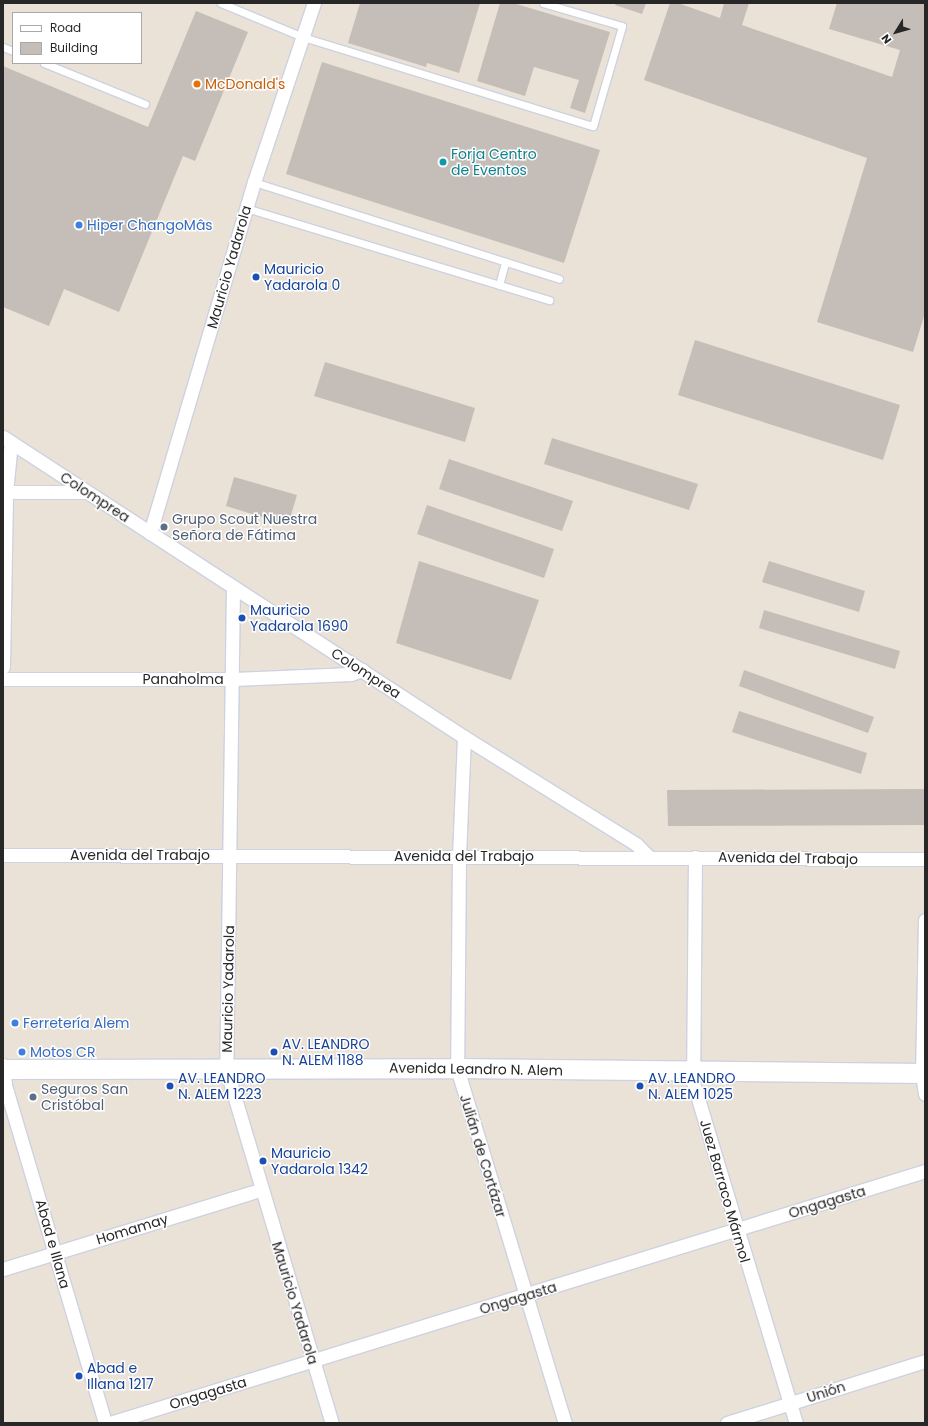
<!DOCTYPE html>
<meta charset="utf-8">
<style>
body{margin:0}
#map{position:relative;width:928px;height:1426px;overflow:hidden;background:#eae1d7;font-family:Poppins,sans-serif}
div>[style]{position:absolute}
.building>*{inset:0;background:#c5beb8}
.roads{filter:drop-shadow(1px 0 #cdd2e1) drop-shadow(-1px 0 #cdd2e1) drop-shadow(0 1px #cdd2e1) drop-shadow(0 -1px #cdd2e1)}
.lane>*{height:7px;margin:-3.5px;padding:0 3.5px;transform-origin:3.5px;border-radius:3.5px;background:#fff}
.street>*{height:13px;margin:-6.5px;padding:0 6.5px;transform-origin:6.5px;border-radius:6.5px;background:#fff}
.secondary>*{height:19px;margin:-9.5px;padding:0 9.5px;transform-origin:9.5px;border-radius:9.5px;background:#fff}
.dots>*{width:11px;height:11px;translate:-50% -50%;box-sizing:border-box;border:2px solid #fff;border-radius:50%}
span{translate:-50% -50%;white-space:nowrap;text-align:center;line-height:1.15;-webkit-text-stroke:3px #fff;paint-order:stroke}
.food-label{font-size:14px;color:#c56008}
.left{translate:0 -50%;text-align:left}
.culture-label{font-size:14px;color:#0d838f}
.shop-label{font-size:14px;color:#366cbe}
.street-label{font-size:14px;color:#272727}
.transit-label{font-size:14px;color:#164399}
.service-label{font-size:14px;color:#4e5e75}
.frame{position:absolute;inset:0;border:4px solid #272727;pointer-events:none}
.legend{position:absolute;left:12px;top:12px;width:130px;height:52px;box-sizing:border-box;background:#fff;border:1px solid #a9a9a9;margin:0;padding:5px 7px;list-style:none;font-size:12px;color:#272727}
.legend li{display:flex;align-items:center;gap:8px;height:20px}
.legend b{width:20px;border:1px solid #a9a9a9}
.north{position:absolute;left:876px;top:12px;width:40px;height:40px;-webkit-text-stroke:3px #fff;paint-order:stroke;rotate:233deg;font-size:11px;font-weight:700;line-height:16px;text-align:center;color:#272727}
.north::after{content:'';display:block;margin:auto;width:14px;height:18px;background:#272727;clip-path:polygon(50% 0,100% 100%,50% 72%,0 100%)}
</style>
<div id="map">
<div class="building">
<div style="clip-path:polygon(360px 3px,480px 3px,459px 73px,427px 63px,426px 67px,348px 43px)"></div>
<div style="clip-path:polygon(500px 3px,513px 3px,610px 32px,585px 113px,570px 108px,579px 80px,534px 67px,525px 96px,477px 81px)"></div>
<div style="clip-path:polygon(616px 3px,646px 3px,642px 14px,615px 5px)"></div>
<div style="clip-path:polygon(670px 3px,678px 3px,720px 18px,724px 3px,749px 3px,742px 25px,892px 77px,900px 50px,829px 29px,837px 3px,925px 3px,925px 313px,913px 352px,817px 322px,867px 158px,644px 80px)"></div>
<div style="clip-path:polygon(196px 11px,248px 32px,195px 161px,183px 156px,119px 312px,64px 289px,49px 326px,3px 307px,3px 66px,148px 127px)"></div>
<div style="clip-path:polygon(322px 62px,600px 150px,564px 263px,286px 174px)"></div>
<div style="clip-path:polygon(695px 340px,900px 405px,883px 460px,678px 395px)"></div>
<div style="clip-path:polygon(325px 362px,475px 408px,465px 442px,314px 396px)"></div>
<div style="clip-path:polygon(552px 438px,698px 484px,689px 510px,544px 464px)"></div>
<div style="clip-path:polygon(449px 459px,573px 501px,562px 531px,439px 489px)"></div>
<div style="clip-path:polygon(234px 477px,297px 495px,288px 525px,226px 506px)"></div>
<div style="clip-path:polygon(427px 505px,554px 549px,544px 578px,417px 534px)"></div>
<div style="clip-path:polygon(419px 561px,539px 600px,511px 680px,396px 643px)"></div>
<div style="clip-path:polygon(769px 561px,865px 591px,859px 612px,762px 582px)"></div>
<div style="clip-path:polygon(764px 610px,900px 651px,895px 669px,759px 628px)"></div>
<div style="clip-path:polygon(744px 670px,874px 717px,868px 733px,739px 686px)"></div>
<div style="clip-path:polygon(739px 711px,867px 753px,861px 774px,732px 732px)"></div>
<div style="clip-path:polygon(925px 789px,925px 825px,668px 826px,667px 790px)"></div>
</div>
<div class="roads">
<div class="lane">
<div style="left:221px;top:3px;width:89px;rotate:22.5deg"></div>
<div style="left:303px;top:37px;width:303px;rotate:17.1deg"></div>
<div style="left:593px;top:126px;width:104px;rotate:-73.8deg"></div>
<div style="left:622px;top:26px;width:82px;rotate:-163.8deg"></div>
<div style="left:3px;top:47px;width:11px;rotate:22deg"></div>
<div style="left:44px;top:63px;width:109px;rotate:22.1deg"></div>
<div style="left:254px;top:182px;width:320px;rotate:17.6deg"></div>
<div style="left:246px;top:208px;width:317px;rotate:16.9deg"></div>
<div style="left:499px;top:285px;width:24px;rotate:-75deg"></div>
</div>
<div class="street">
<div style="left:3px;top:437px;width:550px;rotate:33.05deg"></div>
<div style="left:464px;top:737px;width:203px;rotate:31.9deg"></div>
<div style="left:636px;top:844px;width:18px;rotate:45deg"></div>
<div style="left:3px;top:492px;width:84px"></div>
<div style="left:150px;top:533px;width:366px;rotate:-73.5deg"></div>
<div style="left:254px;top:182px;width:189px;rotate:-71.5deg"></div>
<div style="left:233px;top:587px;width:481px;rotate:90.8deg"></div>
<div style="left:226px;top:1068px;width:370px;rotate:73.4deg"></div>
<div style="left:3px;top:667px;width:175px;rotate:-89deg"></div>
<div style="left:6px;top:492px;width:50px;rotate:-84.3deg"></div>
<div style="left:3px;top:679px;width:231px"></div>
<div style="left:234px;top:679px;width:117px;rotate:-2.4deg"></div>
<div style="left:351px;top:674px;width:12px;rotate:-20deg"></div>
<div style="left:464px;top:737px;width:119px;rotate:92.4deg"></div>
<div style="left:459px;top:856px;width:212px;rotate:90.5deg"></div>
<div style="left:457px;top:1068px;width:371px;rotate:73.1deg"></div>
<div style="left:3px;top:855px;width:922px;rotate:0.25deg"></div>
<div style="left:695px;top:857px;width:225px;rotate:90.5deg"></div>
<div style="left:693px;top:1082px;width:356px;rotate:73.2deg"></div>
<div style="left:925px;top:920px;width:153px;rotate:91.1deg"></div>
<div style="left:922px;top:1073px;width:21px;rotate:82deg"></div>
<div style="left:3px;top:1065px;width:20px;rotate:84deg"></div>
<div style="left:5px;top:1085px;width:352px;rotate:73.5deg"></div>
<div style="left:3px;top:1269px;width:269px;rotate:-17.1deg"></div>
<div style="left:110px;top:1423px;width:853px;rotate:-17.18deg"></div>
<div style="left:727px;top:1423px;width:207px;rotate:-17.4deg"></div>
</div>
<div class="secondary">
<div style="left:3px;top:1069px;width:454px;rotate:-0.1deg"></div>
<div style="left:457px;top:1068px;width:468px;rotate:0.6deg"></div>
</div>
</div>
<div class="dots">
<div style="left:197px;top:84px;background:#e8710a"></div>
<div style="left:443px;top:162px;background:#0f9aa8"></div>
<div style="left:79px;top:225px;background:#3f7fe0"></div>
<div style="left:256px;top:277px;background:#1a4fb4"></div>
<div style="left:164px;top:527px;background:#5c6f8a"></div>
<div style="left:242px;top:618px;background:#1a4fb4"></div>
<div style="left:15px;top:1023px;background:#3f7fe0"></div>
<div style="left:22px;top:1052px;background:#3f7fe0"></div>
<div style="left:274px;top:1052px;background:#1a4fb4"></div>
<div style="left:170px;top:1086px;background:#1a4fb4"></div>
<div style="left:640px;top:1086px;background:#1a4fb4"></div>
<div style="left:33px;top:1097px;background:#5c6f8a"></div>
<div style="left:263px;top:1161px;background:#1a4fb4"></div>
<div style="left:79px;top:1376px;background:#1a4fb4"></div>
</div>
<div class="food-label">
<span class="left" style="left:205px;top:84px">McDonald's</span>
</div>
<div class="culture-label">
<span class="left" style="left:451px;top:162px">Forja Centro<br>de Eventos</span>
</div>
<div class="shop-label">
<span class="left" style="left:87px;top:225px">Hiper ChangoMâs</span>
<span class="left" style="left:23px;top:1023px">Ferretería Alem</span>
<span class="left" style="left:30px;top:1052px">Motos CR</span>
</div>
<div class="street-label">
<span style="left:229px;top:267px;rotate:-74deg">Mauricio Yadarola</span>
<span style="left:95px;top:497px;rotate:33deg">Colomprea</span>
<span style="left:366px;top:673px;rotate:33deg">Colomprea</span>
<span style="left:183px;top:679px">Panaholma</span>
<span style="left:140px;top:855px">Avenida del Trabajo</span>
<span style="left:464px;top:856px">Avenida del Trabajo</span>
<span style="left:788px;top:858px;rotate:1deg">Avenida del Trabajo</span>
<span style="left:228px;top:989px;rotate:-89deg">Mauricio Yadarola</span>
<span style="left:476px;top:1069px;rotate:1deg">Avenida Leandro N. Alem</span>
<span style="left:483px;top:1156px;rotate:73deg">Julián de Cortázar</span>
<span style="left:725px;top:1191px;rotate:74deg">Juez Barraco Mármol</span>
<span style="left:827px;top:1202px;rotate:-17deg">Ongagasta</span>
<span style="left:132px;top:1229px;rotate:-17deg">Homamay</span>
<span style="left:53px;top:1244px;rotate:74deg">Abad e Illana</span>
<span style="left:518px;top:1298px;rotate:-17deg">Ongagasta</span>
<span style="left:295px;top:1303px;rotate:73deg">Mauricio Yadarola</span>
<span style="left:826px;top:1392px;rotate:-18deg">Unión</span>
<span style="left:208px;top:1393px;rotate:-17deg">Ongagasta</span>
</div>
<div class="transit-label">
<span class="left" style="left:264px;top:277px">Mauricio<br>Yadarola 0</span>
<span class="left" style="left:250px;top:618px">Mauricio<br>Yadarola 1690</span>
<span class="left" style="left:282px;top:1052px">AV. LEANDRO<br>N. ALEM 1188</span>
<span class="left" style="left:178px;top:1086px">AV. LEANDRO<br>N. ALEM 1223</span>
<span class="left" style="left:648px;top:1086px">AV. LEANDRO<br>N. ALEM 1025</span>
<span class="left" style="left:271px;top:1161px">Mauricio<br>Yadarola 1342</span>
<span class="left" style="left:87px;top:1376px">Abad e<br>Illana 1217</span>
</div>
<div class="service-label">
<span class="left" style="left:172px;top:527px">Grupo Scout Nuestra<br>Señora de Fátima</span>
<span class="left" style="left:41px;top:1097px">Seguros San<br>Cristóbal</span>
</div>
<div class="frame"></div>
<ul class="legend">
<li><b style="height:5px;background:#fff"></b>Road</li>
<li><b style="height:11px;background:#c5beb8"></b>Building</li>
</ul>
<div class="north">N</div>
</div>
